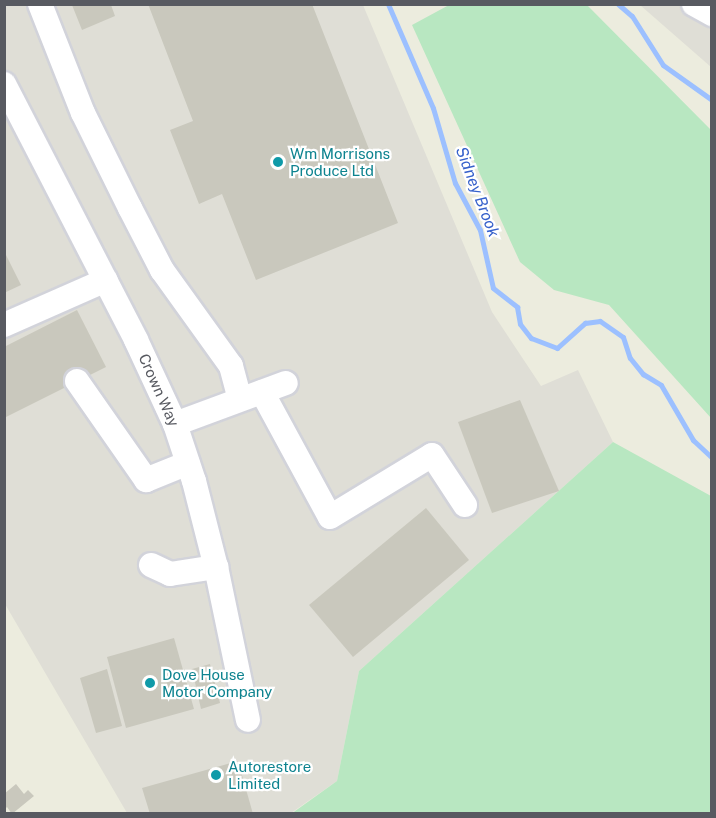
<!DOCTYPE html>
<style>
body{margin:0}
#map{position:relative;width:716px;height:818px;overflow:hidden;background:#ececde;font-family:"Public Sans",sans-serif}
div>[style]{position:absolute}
.industrial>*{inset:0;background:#dfded6}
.green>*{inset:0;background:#b8e7c1}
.stream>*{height:5px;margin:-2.5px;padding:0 2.5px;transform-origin:2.5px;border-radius:2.5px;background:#9cc0ff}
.building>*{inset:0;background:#c9c8bd}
.roads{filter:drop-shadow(2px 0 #d2d3da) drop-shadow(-2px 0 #d2d3da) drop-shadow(0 2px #d2d3da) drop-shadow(0 -2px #d2d3da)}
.minor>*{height:24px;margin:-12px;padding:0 12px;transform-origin:12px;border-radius:12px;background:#fff}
.dots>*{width:16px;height:16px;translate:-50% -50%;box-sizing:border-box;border:3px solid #fff;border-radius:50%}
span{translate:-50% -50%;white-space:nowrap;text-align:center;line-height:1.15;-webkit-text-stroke:4.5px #fff;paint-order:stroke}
.culture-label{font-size:15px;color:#0d838f}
.left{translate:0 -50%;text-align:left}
.street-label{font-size:15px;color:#585a61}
.water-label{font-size:16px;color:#3661cb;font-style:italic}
.frame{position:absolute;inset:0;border:6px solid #585a61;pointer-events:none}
</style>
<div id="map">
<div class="industrial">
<div style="clip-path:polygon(4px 5px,363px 5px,492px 312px,541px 386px,578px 370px,613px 442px,359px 671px,337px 781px,291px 813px,127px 813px,5px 604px)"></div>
<div style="clip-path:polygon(640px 5px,711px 5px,711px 67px)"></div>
</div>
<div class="green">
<div style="clip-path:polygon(449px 5px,587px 5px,711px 130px,711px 418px,609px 305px,554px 290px,520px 262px,412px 25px)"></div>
<div style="clip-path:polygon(613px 442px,711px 496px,711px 813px,291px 814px,337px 781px,359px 671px)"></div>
</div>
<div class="stream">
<div style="left:388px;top:4px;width:113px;rotate:66.6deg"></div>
<div style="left:433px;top:108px;width:78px;rotate:73.7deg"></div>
<div style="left:455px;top:183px;width:53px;rotate:62deg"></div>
<div style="left:480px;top:230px;width:59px;rotate:77.4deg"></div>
<div style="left:493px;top:288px;width:31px;rotate:38deg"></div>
<div style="left:517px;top:307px;width:17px;rotate:80deg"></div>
<div style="left:520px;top:324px;width:18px;rotate:52deg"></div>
<div style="left:531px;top:338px;width:28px;rotate:21deg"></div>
<div style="left:557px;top:348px;width:38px;rotate:-42deg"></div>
<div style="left:585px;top:323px;width:15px;rotate:-8deg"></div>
<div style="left:600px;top:321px;width:28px;rotate:35deg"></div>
<div style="left:623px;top:337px;width:22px;rotate:72deg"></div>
<div style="left:630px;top:358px;width:21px;rotate:51deg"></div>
<div style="left:643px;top:374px;width:21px;rotate:31deg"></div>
<div style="left:661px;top:385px;width:64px;rotate:59.8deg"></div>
<div style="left:693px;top:440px;width:26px;rotate:43deg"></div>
<div style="left:618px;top:4px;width:18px;rotate:41deg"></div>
<div style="left:632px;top:16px;width:58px;rotate:57.7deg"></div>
<div style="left:663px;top:65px;width:60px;rotate:35.5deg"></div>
</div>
<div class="building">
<div style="clip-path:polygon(148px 4px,312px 4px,398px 223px,256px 280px,222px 194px,199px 204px,170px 130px,193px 121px)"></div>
<div style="clip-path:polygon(72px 5px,111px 5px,115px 16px,82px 30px)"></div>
<div style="clip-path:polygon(4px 251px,21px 285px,4px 293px)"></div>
<div style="clip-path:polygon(77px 310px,106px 367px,4px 418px,4px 347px)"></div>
<div style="clip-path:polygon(520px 400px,559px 491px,492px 513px,458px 422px)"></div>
<div style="clip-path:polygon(426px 508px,469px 560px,353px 657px,309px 605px)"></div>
<div style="clip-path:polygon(174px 638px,194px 709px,126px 728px,107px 657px)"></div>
<div style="clip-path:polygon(210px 664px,220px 703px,201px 709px,192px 669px)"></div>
<div style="clip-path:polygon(107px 669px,122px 726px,96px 733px,80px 678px)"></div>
<div style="clip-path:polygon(238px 761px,253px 814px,150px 814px,142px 788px)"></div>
<div style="clip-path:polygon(16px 784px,24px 794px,28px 790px,34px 796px,12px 814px,7px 807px,4px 810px,4px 794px)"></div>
</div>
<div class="roads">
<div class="minor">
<div style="left:40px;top:4px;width:117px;rotate:68.5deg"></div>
<div style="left:83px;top:113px;width:106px;rotate:63.7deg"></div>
<div style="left:130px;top:208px;width:70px;rotate:62.7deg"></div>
<div style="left:162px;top:270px;width:118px;rotate:54.3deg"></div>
<div style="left:231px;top:366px;width:34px;rotate:75deg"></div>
<div style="left:694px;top:4px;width:21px;rotate:29deg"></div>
<div style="left:4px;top:84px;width:288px;rotate:62.7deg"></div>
<div style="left:136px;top:340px;width:93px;rotate:65.1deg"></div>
<div style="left:175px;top:424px;width:60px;rotate:71.6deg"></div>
<div style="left:194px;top:481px;width:89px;rotate:75.7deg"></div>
<div style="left:216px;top:567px;width:156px;rotate:78.2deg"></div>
<div style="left:4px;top:325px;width:111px;rotate:-23.8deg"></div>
<div style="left:77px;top:381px;width:121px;rotate:55.1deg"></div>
<div style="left:146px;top:480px;width:45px;rotate:-22deg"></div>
<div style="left:262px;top:392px;width:142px;rotate:61.5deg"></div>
<div style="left:330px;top:517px;width:119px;rotate:-31.3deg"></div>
<div style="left:432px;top:455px;width:60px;rotate:56.6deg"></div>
<div style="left:175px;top:424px;width:118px;rotate:-20.3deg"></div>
<div style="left:151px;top:565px;width:21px;rotate:25deg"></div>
<div style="left:170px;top:574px;width:47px;rotate:-8.7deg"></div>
</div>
</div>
<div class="dots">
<div style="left:278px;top:162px;background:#0f9aa8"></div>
<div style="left:150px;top:683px;background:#0f9aa8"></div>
<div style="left:216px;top:775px;background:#0f9aa8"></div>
</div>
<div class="culture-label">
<span class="left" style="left:290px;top:162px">Wm Morrisons<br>Produce Ltd</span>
<span class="left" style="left:162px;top:683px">Dove House<br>Motor Company</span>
<span class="left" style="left:228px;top:775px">Autorestore<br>Limited</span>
</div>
<div class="street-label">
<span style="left:159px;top:390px;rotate:66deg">Crown Way</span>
</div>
<div class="water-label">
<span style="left:477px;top:192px;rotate:69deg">Sidney Brook</span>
</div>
<div class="frame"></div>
</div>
